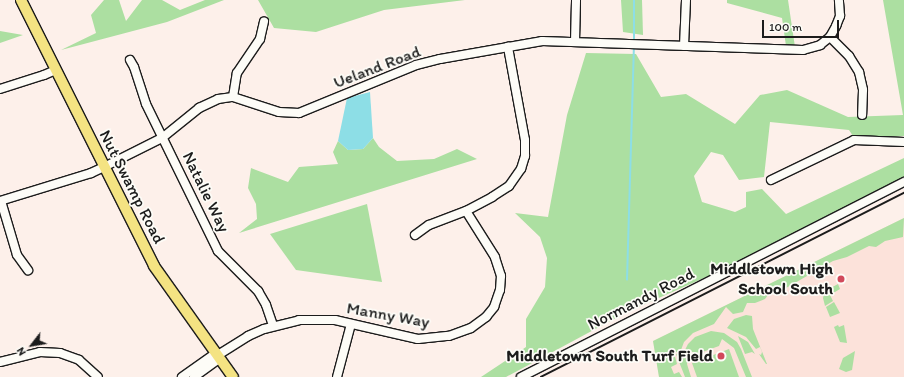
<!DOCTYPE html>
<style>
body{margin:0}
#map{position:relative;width:904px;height:377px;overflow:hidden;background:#fdf0ea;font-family:Itim,sans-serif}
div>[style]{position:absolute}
.built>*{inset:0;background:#fce2da}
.green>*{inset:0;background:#acdfa1}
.water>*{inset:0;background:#8ddee6}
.stream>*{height:1.5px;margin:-0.75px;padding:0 0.75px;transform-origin:0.75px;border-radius:0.75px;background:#8ddee6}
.roads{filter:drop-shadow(1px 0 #1c1c1c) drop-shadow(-1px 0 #1c1c1c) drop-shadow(0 1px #1c1c1c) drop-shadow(0 -1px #1c1c1c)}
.minor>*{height:8px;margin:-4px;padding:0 4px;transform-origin:4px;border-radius:4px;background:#fdfcf7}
.major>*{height:10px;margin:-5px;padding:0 5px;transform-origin:5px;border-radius:5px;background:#f4e382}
.rail>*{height:1.5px;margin:-0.75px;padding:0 0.75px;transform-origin:0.75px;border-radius:0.75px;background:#1c1c1c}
.dots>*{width:11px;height:11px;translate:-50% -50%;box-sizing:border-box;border:2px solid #fdfcf7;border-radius:50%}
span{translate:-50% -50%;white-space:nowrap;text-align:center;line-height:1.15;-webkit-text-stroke:3.5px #fdfcf7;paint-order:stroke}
.street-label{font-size:17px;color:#1c1c1c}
.poi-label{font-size:17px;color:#1c1c1c;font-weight:700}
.right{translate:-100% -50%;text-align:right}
.north{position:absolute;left:12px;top:325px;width:40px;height:40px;-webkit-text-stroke:3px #fdfcf7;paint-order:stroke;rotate:239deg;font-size:11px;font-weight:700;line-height:16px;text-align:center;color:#1c1c1c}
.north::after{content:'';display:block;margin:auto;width:14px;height:18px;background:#1c1c1c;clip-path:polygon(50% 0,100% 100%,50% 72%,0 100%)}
.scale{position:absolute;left:762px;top:20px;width:77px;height:18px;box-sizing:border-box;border:2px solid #1c1c1c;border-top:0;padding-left:5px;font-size:12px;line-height:14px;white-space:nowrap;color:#1c1c1c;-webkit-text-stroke:3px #fdfcf7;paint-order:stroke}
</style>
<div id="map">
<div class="built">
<div style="clip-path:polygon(904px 218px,904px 377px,659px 377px,653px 341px)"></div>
</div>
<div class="green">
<div style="clip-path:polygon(104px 0,119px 0,126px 21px,142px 0,162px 0,180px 10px,205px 0,224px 0,167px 22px,61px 50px,96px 33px,91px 15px)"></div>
<div style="clip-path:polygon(258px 0,465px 0,384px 10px,316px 32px,274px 28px)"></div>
<div style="clip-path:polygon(621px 0,642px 0,643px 35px,623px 32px)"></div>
<div style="clip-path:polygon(727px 0,788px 0,795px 47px,786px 46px,782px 18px,727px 3px)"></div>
<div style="clip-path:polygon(883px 0,904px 0,904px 136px,855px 139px,849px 130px,770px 122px,764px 177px,739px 180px,723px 155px,711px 152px,694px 176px,702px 202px,735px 212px,746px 207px,746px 192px,762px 189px,786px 214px,904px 158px,904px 178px,788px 241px,627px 312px,506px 377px,481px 377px,526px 347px,526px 319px,545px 287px,547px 258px,540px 237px,515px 213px,548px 217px,567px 115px,586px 53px,636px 54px,661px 97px,686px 94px,735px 124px,760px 95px,787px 90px,848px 117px,903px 115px)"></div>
<div style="clip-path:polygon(0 31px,23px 35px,0 43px)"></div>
<div style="clip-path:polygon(373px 138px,379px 147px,397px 161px,434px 159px,457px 149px,477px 159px,239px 233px,257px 219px,256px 204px,248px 188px,251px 168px,288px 182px,299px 167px,338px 164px,333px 152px,338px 141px,348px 150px,363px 149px)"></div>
<div style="clip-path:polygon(367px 204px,382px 282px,296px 270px,270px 234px)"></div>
<div style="clip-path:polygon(904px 218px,903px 237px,885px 241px,876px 247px,869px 246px,847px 257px,833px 261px,824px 266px,818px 274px,807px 276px,786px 288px,771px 291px,765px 299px,755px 303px,747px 303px,743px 312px,733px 314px,726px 307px,714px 324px,693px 333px,684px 342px,681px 350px,674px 353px,677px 364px,671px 367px,674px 374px,679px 372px,682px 377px,659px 377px,653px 341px)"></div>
<div style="clip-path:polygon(838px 284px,840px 289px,830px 295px,833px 301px,825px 306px,823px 298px,825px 291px)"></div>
<div style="clip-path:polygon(834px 302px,840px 313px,830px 317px,826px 307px)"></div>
<div style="clip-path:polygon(746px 315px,752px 316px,753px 329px,767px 364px,766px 364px,759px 354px,761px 355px,762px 352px,760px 347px,756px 349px,746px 337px,727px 328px,734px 319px)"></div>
<div style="clip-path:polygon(838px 325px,839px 327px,844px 325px,847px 343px,840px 342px,834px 327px)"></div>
<div style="clip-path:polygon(711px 331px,724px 333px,737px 342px,741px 349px,752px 377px,746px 377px,734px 348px,722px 339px,719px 346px,697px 354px,690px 351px,687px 364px,691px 377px,685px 377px,676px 354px,684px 352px,688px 344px,695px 337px)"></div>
<div style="clip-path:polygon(738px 336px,748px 342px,755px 354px,752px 352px,745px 354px)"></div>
<div style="clip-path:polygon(729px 349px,739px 377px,697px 377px,692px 363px)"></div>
<div style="clip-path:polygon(855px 351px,852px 370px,846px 372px,839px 369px,843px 358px)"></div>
</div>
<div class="water">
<div style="clip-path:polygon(370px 92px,373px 138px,363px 149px,348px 150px,338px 141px,347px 98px)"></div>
</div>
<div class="stream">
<div style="left:634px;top:42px;width:42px;rotate:-90deg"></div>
<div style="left:627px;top:280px;width:232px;rotate:-88.3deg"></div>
</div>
<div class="roads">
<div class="minor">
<div style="left:830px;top:37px;width:27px;rotate:45deg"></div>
<div style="left:849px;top:56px;width:19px;rotate:58deg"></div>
<div style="left:859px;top:72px;width:18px;rotate:77deg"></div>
<div style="left:863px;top:90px;width:25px;rotate:92deg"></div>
<div style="left:575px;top:42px;width:42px;rotate:-88.6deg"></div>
<div style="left:684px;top:46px;width:46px;rotate:-87.5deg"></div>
<div style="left:130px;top:60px;width:8px;rotate:60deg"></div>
<div style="left:134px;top:67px;width:39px;rotate:72deg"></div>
<div style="left:146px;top:104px;width:164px;rotate:63.9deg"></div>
<div style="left:218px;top:251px;width:57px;rotate:45deg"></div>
<div style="left:258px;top:291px;width:16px;rotate:60deg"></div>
<div style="left:266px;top:305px;width:21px;rotate:71deg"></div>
<div style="left:0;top:89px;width:46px;rotate:-17.7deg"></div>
<div style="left:44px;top:75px;width:13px;rotate:-23deg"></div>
<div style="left:233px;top:97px;width:24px;rotate:-81deg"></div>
<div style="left:237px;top:73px;width:41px;rotate:-55.9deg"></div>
<div style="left:260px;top:39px;width:18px;rotate:-77deg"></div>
<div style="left:771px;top:180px;width:92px;rotate:-25.7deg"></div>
<div style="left:854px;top:140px;width:50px;rotate:2.3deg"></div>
<div style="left:0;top:201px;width:95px;rotate:-17.1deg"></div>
<div style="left:91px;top:173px;width:14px;rotate:-25deg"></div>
<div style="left:104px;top:167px;width:65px;rotate:-26.6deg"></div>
<div style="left:162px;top:138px;width:48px;rotate:-39deg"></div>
<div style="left:199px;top:108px;width:21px;rotate:-25deg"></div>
<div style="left:218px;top:99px;width:15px;rotate:-8deg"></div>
<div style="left:233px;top:97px;width:48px;rotate:18.1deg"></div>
<div style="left:279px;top:112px;width:20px;rotate:3deg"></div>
<div style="left:299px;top:113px;width:126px;rotate:-22.3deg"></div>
<div style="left:416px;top:65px;width:25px;rotate:-14deg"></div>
<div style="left:440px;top:59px;width:104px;rotate:-10deg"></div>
<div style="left:542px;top:41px;width:261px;rotate:2deg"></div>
<div style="left:803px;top:50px;width:18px;rotate:-16deg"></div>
<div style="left:820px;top:45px;width:13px;rotate:-39deg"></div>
<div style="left:830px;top:37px;width:13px;rotate:-61deg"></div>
<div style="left:836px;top:26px;width:11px;rotate:-68deg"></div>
<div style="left:840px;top:16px;width:16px;rotate:-94deg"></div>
<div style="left:1px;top:201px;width:56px;rotate:73.5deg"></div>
<div style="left:17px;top:255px;width:19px;rotate:54deg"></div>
<div style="left:415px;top:235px;width:17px;rotate:-36deg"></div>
<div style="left:429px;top:225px;width:40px;rotate:-21deg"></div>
<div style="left:466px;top:211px;width:30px;rotate:-28deg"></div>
<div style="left:492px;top:197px;width:20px;rotate:-33deg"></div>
<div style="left:509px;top:186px;width:21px;rotate:-55deg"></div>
<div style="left:521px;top:169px;width:14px;rotate:-73deg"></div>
<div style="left:525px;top:156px;width:16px;rotate:-90deg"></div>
<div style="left:525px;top:140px;width:95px;rotate:-100.4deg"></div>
<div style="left:218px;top:355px;width:36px;rotate:-32deg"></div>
<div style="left:248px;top:336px;width:17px;rotate:-24deg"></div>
<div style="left:264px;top:329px;width:36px;rotate:-14deg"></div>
<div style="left:299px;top:320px;width:36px"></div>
<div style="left:335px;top:320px;width:85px;rotate:12.9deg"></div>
<div style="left:418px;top:339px;width:31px;rotate:-6deg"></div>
<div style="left:449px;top:336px;width:23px;rotate:-20deg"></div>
<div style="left:471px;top:328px;width:19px;rotate:-36deg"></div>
<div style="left:486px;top:317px;width:13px;rotate:-51deg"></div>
<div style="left:494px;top:307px;width:18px;rotate:-71deg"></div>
<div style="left:500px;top:290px;width:14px;rotate:-86deg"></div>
<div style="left:501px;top:276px;width:20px;rotate:-108deg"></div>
<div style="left:495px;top:257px;width:54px;rotate:-122.2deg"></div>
<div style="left:0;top:362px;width:41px;rotate:-14deg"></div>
<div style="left:40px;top:352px;width:20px;rotate:3deg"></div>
<div style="left:60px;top:353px;width:20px;rotate:20deg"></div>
<div style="left:79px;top:360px;width:25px;rotate:42deg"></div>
<div style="left:182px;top:377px;width:42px;rotate:-35.2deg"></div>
<div style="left:194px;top:377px;width:32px;rotate:-36deg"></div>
<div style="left:337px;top:377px;width:55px;rotate:-75.2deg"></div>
<div style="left:521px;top:377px;width:430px;rotate:-27deg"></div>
</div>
<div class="major">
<div style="left:21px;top:0;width:297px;rotate:63.4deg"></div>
<div style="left:154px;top:266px;width:136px;rotate:54.6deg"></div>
</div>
</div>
<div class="rail">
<div style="left:541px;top:377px;width:407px;rotate:-26.9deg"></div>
</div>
<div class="dots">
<div style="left:841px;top:279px;background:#d1495b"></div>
<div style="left:721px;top:356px;background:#d1495b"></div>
</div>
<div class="street-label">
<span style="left:377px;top:67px;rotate:-21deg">Ueland Road</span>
<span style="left:132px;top:187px;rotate:63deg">Nut Swamp Road</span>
<span style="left:206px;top:192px;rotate:64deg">Natalie Way</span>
<span style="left:641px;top:299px;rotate:-27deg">Normandy Road</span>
<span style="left:388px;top:315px;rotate:10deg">Manny Way</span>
</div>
<div class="poi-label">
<span class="right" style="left:833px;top:279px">Middletown High<br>School South</span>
<span class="right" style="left:713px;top:356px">Middletown South Turf Field</span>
</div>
<div class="north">N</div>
<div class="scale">100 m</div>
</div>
